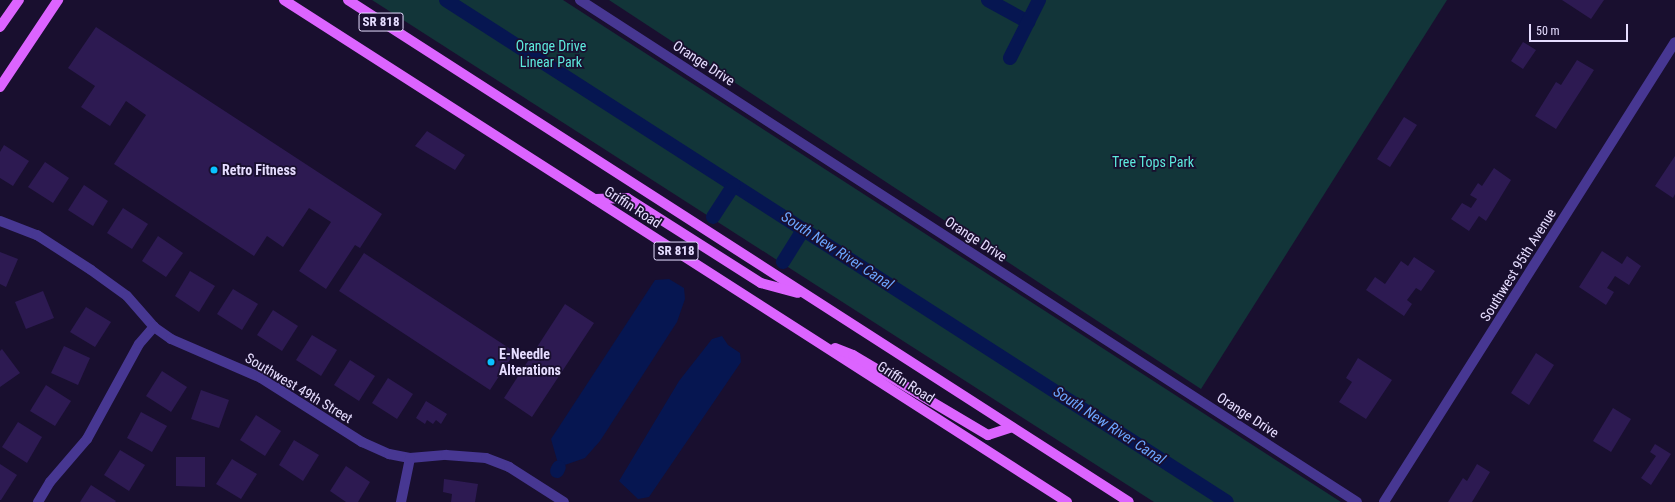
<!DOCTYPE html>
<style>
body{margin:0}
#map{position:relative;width:1675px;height:502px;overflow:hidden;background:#190f2f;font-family:"Roboto Condensed",sans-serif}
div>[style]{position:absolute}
.green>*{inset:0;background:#123539}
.water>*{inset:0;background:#061651}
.canal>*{height:14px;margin:-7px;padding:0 7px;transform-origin:7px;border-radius:7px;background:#061651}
.building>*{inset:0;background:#2d1a52}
.minor>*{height:10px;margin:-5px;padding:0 5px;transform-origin:5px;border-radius:5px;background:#473792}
.major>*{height:10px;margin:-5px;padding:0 5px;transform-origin:5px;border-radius:5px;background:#dc64ff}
.dots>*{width:11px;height:11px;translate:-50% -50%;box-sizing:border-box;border:2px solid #190f2f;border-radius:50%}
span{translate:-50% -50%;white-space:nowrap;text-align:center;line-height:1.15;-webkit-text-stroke:3.5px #190f2f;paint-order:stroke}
.shield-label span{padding:1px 3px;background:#190f2f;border:1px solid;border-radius:3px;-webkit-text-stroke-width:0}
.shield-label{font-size:13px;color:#e6ddff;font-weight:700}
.park-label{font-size:14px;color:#5debdd}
.street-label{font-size:14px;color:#e6ddff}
.poi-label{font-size:14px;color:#e6ddff;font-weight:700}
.left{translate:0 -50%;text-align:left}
.water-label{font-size:15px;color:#6ba5ff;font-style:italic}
.scale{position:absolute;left:1529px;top:24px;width:99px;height:18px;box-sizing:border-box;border:2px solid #e6ddff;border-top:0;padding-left:5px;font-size:12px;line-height:14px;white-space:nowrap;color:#e6ddff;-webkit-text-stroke:3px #190f2f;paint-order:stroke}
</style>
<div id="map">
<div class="green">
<div style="clip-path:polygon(372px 0,563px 0,1341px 502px,1154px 502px)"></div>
<div style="clip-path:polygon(609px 0,1447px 0,1201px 389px)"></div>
</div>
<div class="water">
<div style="clip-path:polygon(669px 279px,684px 288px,685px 299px,677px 322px,600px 441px,585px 458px,559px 467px,551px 439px,655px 280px)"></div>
<div style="clip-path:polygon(722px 336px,728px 345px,740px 353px,741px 362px,649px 497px,638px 499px,619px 481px,679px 381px,712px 339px)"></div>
</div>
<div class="canal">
<div style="left:446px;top:0;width:928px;rotate:32.73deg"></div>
<div style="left:988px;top:0;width:46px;rotate:28.8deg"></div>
<div style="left:1010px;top:58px;width:65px;rotate:-63.4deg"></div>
<div style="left:713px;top:217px;width:38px;rotate:-57deg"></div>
<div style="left:783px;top:262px;width:38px;rotate:-58deg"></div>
<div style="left:557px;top:471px;width:4px;rotate:-63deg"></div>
</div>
<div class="building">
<div style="clip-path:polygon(1562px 0,1604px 0,1591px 19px)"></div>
<div style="clip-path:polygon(96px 27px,382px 214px,360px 248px,355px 245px,326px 289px,299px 271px,331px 222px,309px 208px,283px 247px,267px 236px,254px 256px,114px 164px,146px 115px,126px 101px,110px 126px,81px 107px,95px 86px,68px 68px)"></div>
<div style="clip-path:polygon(1523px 42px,1536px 50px,1523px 69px,1511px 61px)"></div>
<div style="clip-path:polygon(1577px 60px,1594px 70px,1556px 129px,1535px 116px,1556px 82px,1561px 85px)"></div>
<div style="clip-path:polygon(1404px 117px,1417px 125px,1390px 167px,1377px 159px)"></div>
<div style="clip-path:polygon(427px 131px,465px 155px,455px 170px,415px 146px)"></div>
<div style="clip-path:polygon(4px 145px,29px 161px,13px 186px,0 178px,0 152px)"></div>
<div style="clip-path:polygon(1675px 156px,1675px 194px,1673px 198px,1655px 186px)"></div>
<div style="clip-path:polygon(45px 162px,69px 178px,53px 203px,28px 187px)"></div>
<div style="clip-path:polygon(1494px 168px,1511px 180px,1486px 221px,1479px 216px,1469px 231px,1451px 219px,1462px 203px,1471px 208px,1477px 199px,1470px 195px,1478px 183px,1482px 186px)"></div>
<div style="clip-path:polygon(84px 185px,108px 201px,93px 226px,68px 210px)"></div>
<div style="clip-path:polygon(123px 208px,148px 224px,132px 249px,107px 233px)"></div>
<div style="clip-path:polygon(158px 236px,183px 253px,166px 277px,142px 261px)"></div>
<div style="clip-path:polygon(1602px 251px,1622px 264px,1627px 256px,1641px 266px,1629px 285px,1615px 276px,1607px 288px,1614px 292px,1606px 305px,1579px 287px)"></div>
<div style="clip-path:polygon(0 252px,18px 259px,6px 287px,0 284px)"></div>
<div style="clip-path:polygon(364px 253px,515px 352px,490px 390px,339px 291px)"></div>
<div style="clip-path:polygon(1414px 257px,1435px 271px,1421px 291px,1416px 288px,1407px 300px,1412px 304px,1404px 316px,1366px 290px,1375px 277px,1385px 284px,1401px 261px,1408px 266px)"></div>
<div style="clip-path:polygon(190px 271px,215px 286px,199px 312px,175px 296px)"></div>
<div style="clip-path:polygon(233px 289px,258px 304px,242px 330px,217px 314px)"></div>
<div style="clip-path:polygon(43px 291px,54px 318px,26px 329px,15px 302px)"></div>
<div style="clip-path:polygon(565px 304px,594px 323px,532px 417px,504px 398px)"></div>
<div style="clip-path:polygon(86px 307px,111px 322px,95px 347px,70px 332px)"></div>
<div style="clip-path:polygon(273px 310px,298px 326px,282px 351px,257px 335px)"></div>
<div style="clip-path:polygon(312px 335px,337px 350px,321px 376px,296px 360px)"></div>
<div style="clip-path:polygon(64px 346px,90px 358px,78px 385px,51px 373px)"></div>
<div style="clip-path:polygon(2px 349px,20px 373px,0 387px,0 351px)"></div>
<div style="clip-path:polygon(1536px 353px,1554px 365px,1529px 405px,1511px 393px)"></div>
<div style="clip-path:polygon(1358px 358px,1392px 380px,1366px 419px,1339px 402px,1352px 382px,1346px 378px)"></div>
<div style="clip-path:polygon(350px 360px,375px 376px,359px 401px,334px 385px)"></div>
<div style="clip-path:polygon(162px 371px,187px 387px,171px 412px,146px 396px)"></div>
<div style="clip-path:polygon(388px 378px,413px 394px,397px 419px,372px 403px)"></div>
<div style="clip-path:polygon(46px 385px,71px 401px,55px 426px,30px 411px)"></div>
<div style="clip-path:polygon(201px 390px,229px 400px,219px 428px,191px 419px)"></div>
<div style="clip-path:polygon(426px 401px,447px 414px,441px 424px,436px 420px,433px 424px,427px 420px,425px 424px,416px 418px)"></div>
<div style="clip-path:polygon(1613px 408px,1631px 419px,1611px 452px,1593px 441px)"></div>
<div style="clip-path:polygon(141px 412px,167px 426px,152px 452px,127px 438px)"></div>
<div style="clip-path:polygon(256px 415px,281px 431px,265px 456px,240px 440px)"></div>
<div style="clip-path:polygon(18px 422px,42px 437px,27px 463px,2px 447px)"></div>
<div style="clip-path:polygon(294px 440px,319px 455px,303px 481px,279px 465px)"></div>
<div style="clip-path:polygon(1655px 444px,1671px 454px,1651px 485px,1641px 478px,1656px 456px,1650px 452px)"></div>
<div style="clip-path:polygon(120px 450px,145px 465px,129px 491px,104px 475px)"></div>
<div style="clip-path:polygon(176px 457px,205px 457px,205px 487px,176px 486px)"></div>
<div style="clip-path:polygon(232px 459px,257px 474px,241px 499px,216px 484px)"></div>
<div style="clip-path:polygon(0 464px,17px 475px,1px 500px,0 500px)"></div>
<div style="clip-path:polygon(1477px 464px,1490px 472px,1472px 502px,1448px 502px,1463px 478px,1467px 481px)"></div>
<div style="clip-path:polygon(346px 466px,370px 482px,358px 502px,346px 502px,330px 491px)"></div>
<div style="clip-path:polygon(444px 479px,478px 484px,475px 502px,451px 502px,452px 494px,443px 492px)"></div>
<div style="clip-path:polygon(91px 485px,116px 501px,115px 502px,80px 502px)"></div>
</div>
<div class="minor">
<div style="left:580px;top:0;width:925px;rotate:32.87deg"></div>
<div style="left:0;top:221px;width:40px;rotate:21deg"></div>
<div style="left:37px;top:235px;width:64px;rotate:32.9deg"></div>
<div style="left:91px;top:270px;width:44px;rotate:35.8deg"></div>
<div style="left:127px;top:296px;width:41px;rotate:48.9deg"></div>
<div style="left:154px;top:327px;width:21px;rotate:35deg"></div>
<div style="left:171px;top:339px;width:98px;rotate:23.4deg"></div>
<div style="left:261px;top:378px;width:120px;rotate:32.4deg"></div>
<div style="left:362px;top:442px;width:30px;rotate:24deg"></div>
<div style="left:389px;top:454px;width:21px;rotate:11deg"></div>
<div style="left:410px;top:458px;width:36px;rotate:-5deg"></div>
<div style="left:446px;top:455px;width:40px;rotate:4.3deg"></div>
<div style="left:486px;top:458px;width:25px;rotate:21deg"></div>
<div style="left:509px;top:467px;width:65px;rotate:32.5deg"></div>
<div style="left:38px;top:502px;width:23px;rotate:-59deg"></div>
<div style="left:50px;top:482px;width:57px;rotate:-49.3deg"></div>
<div style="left:87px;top:439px;width:108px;rotate:-61.3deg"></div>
<div style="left:139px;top:344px;width:23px;rotate:-49deg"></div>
<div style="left:401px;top:502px;width:45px;rotate:-78.4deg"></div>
<div style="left:1384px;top:502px;width:544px;rotate:-57.68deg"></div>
</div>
<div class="major">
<div style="left:284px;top:0;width:930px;rotate:32.66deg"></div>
<div style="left:348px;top:0;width:928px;rotate:32.73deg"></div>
<div style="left:0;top:27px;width:33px;rotate:-55deg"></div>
<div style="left:0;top:87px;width:105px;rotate:-56.3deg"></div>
<div style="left:595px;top:199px;width:32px;rotate:-2deg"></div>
<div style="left:627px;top:198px;width:159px;rotate:32.4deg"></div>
<div style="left:761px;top:283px;width:38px;rotate:15deg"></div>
<div style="left:835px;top:348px;width:19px;rotate:21deg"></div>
<div style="left:853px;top:355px;width:157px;rotate:30.7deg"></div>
<div style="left:988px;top:435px;width:25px;rotate:-18deg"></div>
</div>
<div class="dots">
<div style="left:214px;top:170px;background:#09c2ff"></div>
<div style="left:491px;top:362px;background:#09c2ff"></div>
</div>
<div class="shield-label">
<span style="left:381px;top:22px">SR 818</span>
<span style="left:676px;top:251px">SR 818</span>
</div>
<div class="park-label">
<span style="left:551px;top:54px">Orange Drive<br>Linear Park</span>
<span style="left:1153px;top:162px">Tree Tops Park</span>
</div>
<div class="street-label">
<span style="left:704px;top:63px;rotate:33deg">Orange Drive</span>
<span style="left:633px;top:207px;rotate:33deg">Griffin Road</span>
<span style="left:976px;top:239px;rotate:33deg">Orange Drive</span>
<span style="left:1518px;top:265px;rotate:-58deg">Southwest 95th Avenue</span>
<span style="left:906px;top:382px;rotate:33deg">Griffin Road</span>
<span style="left:299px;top:388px;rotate:31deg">Southwest 49th Street</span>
<span style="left:1248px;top:415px;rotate:33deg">Orange Drive</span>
</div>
<div class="poi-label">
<span class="left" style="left:222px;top:170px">Retro Fitness</span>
<span class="left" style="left:499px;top:362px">E-Needle<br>Alterations</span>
</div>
<div class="water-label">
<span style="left:837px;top:251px;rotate:33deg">South New River Canal</span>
<span style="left:1109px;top:426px;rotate:33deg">South New River Canal</span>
</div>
<div class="scale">50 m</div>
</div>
